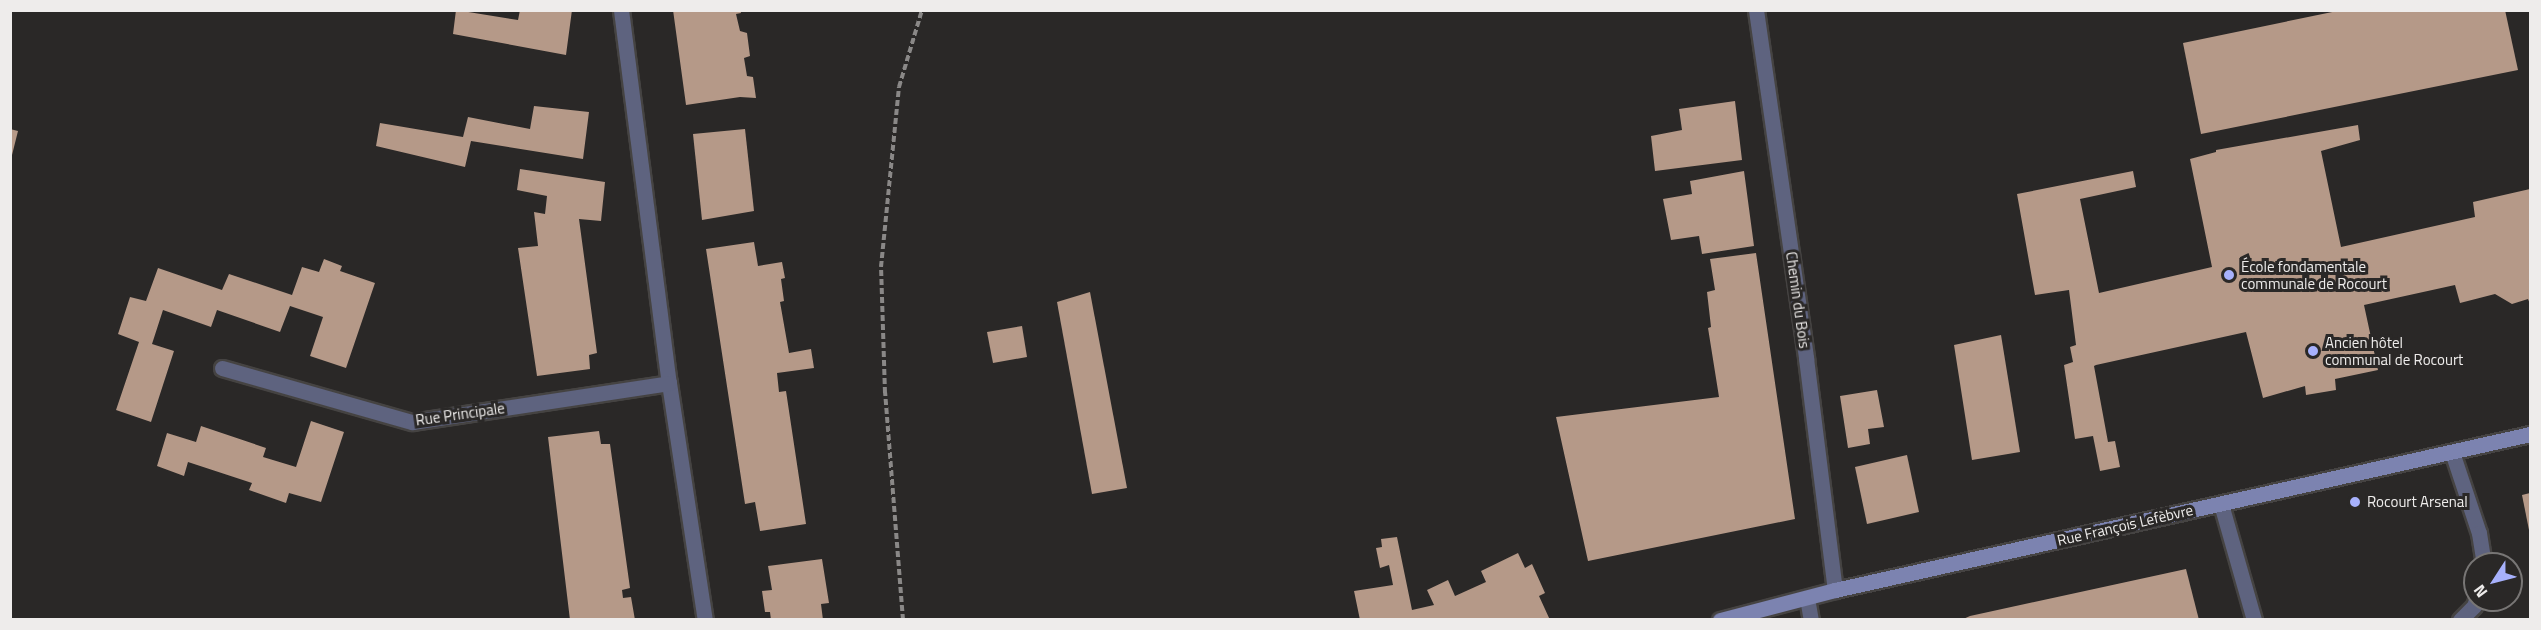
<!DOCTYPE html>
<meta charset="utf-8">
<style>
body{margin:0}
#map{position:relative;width:2541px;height:630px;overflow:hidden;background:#2a2827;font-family:"Titillium Web",sans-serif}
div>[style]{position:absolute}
.building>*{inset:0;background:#b59988}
.path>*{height:4px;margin-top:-2px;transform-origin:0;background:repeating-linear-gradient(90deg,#8a8887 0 6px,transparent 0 9px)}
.roads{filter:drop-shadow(2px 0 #454342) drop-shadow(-2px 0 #454342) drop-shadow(0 2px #454342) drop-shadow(0 -2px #454342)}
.minor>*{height:15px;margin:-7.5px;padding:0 7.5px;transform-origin:7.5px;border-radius:7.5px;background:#5e637f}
.secondary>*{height:15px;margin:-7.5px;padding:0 7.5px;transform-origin:7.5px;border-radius:7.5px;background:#7c83b0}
.dots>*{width:16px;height:16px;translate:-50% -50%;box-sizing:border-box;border:3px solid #2a2827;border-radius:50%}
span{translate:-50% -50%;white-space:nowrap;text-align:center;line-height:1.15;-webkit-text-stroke:6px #2a2827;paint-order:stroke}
.poi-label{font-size:15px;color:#eeeceb}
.left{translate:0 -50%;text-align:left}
.street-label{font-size:15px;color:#eeeceb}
.frame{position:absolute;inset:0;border:12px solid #eeeceb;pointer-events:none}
.north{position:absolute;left:2463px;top:552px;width:60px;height:60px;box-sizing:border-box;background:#2a2827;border:2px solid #787675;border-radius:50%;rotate:234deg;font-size:16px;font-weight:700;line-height:24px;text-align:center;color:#eeeceb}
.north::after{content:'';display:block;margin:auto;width:21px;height:27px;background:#a7b1fc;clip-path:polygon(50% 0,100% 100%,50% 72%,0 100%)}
</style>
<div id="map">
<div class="building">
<div style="clip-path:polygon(456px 10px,518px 20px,520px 10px,572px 10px,566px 55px,453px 34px)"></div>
<div style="clip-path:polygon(673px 10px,740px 10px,741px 13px,736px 14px,740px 31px,747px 33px,750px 56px,744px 58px,747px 76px,753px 77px,756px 98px,740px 97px,686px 105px)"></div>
<div style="clip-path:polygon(2342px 10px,2505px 10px,2518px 70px,2201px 134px,2183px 43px)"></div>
<div style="clip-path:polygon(1735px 101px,1742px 160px,1655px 171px,1651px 136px,1682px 130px,1679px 109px)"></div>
<div style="clip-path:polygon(534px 106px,589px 112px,583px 159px,471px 141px,465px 167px,376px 146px,380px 123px,463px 137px,468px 117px,530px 129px)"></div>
<div style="clip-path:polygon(2358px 125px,2360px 140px,2321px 151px,2341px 247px,2475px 217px,2473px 202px,2530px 189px,2530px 304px,2528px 299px,2512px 304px,2495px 294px,2460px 303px,2455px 285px,2364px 305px,2378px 370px,2335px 379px,2336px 390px,2306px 395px,2305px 386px,2263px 398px,2246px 332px,2096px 365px,2094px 366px,2108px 442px,2115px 441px,2120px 467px,2100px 471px,2093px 436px,2075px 439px,2064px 365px,2073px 362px,2070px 347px,2076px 345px,2069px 290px,2035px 295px,2017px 194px,2133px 171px,2136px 187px,2080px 199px,2099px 293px,2212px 267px,2190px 159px,2216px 152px,2216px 150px)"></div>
<div style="clip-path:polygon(10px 129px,18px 131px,11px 159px,10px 159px)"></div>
<div style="clip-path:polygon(745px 129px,754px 211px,702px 220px,693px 134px)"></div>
<div style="clip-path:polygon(520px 169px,605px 182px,601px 221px,579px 219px,597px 353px,589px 355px,590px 369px,537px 376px,518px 248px,538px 246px,534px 212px,545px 214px,547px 196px,517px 190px)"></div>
<div style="clip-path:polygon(1744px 171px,1754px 246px,1702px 254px,1699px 236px,1671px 240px,1663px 199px,1692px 194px,1690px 181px)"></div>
<div style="clip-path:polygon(754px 242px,758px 266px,782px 262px,785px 278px,781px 279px,784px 301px,780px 302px,789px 353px,811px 349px,814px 368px,777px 373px,779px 392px,786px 391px,806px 524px,760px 531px,755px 502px,745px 504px,706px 249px)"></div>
<div style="clip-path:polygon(1756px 253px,1795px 519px,1588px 561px,1556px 417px,1719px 397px,1708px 328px,1711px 327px,1707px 292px,1715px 290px,1710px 259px)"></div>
<div style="clip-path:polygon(324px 259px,342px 266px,340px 271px,375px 283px,346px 368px,310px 356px,323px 317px,290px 306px,280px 332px,217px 310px,211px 327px,163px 310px,152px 344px,174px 351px,151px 422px,116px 410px,139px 342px,118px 334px,130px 297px,146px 301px,158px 268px,222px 290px,229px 274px,292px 295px,302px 267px,319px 272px)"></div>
<div style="clip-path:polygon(1090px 292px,1127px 488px,1092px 494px,1057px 302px)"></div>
<div style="clip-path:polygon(1022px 326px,1027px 357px,993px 363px,987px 332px)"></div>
<div style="clip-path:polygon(2001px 335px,2020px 452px,1972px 460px,1954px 345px)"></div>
<div style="clip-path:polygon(1877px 390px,1884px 427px,1868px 429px,1870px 444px,1848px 448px,1840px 396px)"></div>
<div style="clip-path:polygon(311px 421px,344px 432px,321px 502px,289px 493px,286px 503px,249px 490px,252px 483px,188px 462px,184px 476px,157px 466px,167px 433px,196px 442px,201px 426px,266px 448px,263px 457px,296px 467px)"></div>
<div style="clip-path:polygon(599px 431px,601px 444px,610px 444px,630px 588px,622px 590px,623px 598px,631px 597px,635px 620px,570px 620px,548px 437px)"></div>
<div style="clip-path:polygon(1907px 455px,1919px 512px,1867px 524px,1855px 467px)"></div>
<div style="clip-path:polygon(2530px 493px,2530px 530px,2529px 530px,2522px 495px)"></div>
<div style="clip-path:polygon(1397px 537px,1412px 610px,1434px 605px,1427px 590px,1448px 580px,1455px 596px,1486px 582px,1481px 571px,1518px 553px,1525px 568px,1532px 564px,1545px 593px,1539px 596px,1550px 620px,1360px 620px,1354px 591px,1393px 585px,1389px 565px,1380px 568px,1376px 548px,1382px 547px,1381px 539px)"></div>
<div style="clip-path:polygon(822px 559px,829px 603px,821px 604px,823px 620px,771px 620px,770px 612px,765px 612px,762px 591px,772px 590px,768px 566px)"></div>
<div style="clip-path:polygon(2186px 569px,2199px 620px,1961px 620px,1970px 616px)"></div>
</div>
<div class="path">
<div style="left:903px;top:620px;width:228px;rotate:-94.5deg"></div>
<div style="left:885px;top:393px;width:126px;rotate:-91.8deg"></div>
<div style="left:881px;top:267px;width:181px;rotate:-84.3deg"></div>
<div style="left:899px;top:87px;width:80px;rotate:-73.4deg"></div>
</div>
<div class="roads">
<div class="minor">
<div style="left:621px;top:10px;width:376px;rotate:82.7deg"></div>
<div style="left:669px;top:383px;width:240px;rotate:81.4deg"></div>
<div style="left:1756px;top:10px;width:352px;rotate:81.8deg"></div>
<div style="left:1806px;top:358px;width:234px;rotate:82.9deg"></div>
<div style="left:222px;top:368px;width:198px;rotate:15.9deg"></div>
<div style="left:412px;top:422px;width:260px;rotate:-8.6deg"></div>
<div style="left:2452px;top:452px;width:85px;rotate:71.6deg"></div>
<div style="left:2479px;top:533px;width:31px;rotate:81deg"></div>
<div style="left:2221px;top:504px;width:121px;rotate:74.1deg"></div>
<div style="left:1807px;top:598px;width:22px;rotate:80deg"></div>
<div style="left:2460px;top:620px;width:20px;rotate:-45deg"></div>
<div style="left:2474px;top:606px;width:6px;rotate:-72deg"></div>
</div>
<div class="secondary">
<div style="left:1720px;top:620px;width:119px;rotate:-14.6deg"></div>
<div style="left:1835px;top:590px;width:712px;rotate:-12.65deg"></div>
</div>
</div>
<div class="dots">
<div style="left:2229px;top:275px;background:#a7b1fc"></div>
<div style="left:2313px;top:351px;background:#a7b1fc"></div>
<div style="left:2355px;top:502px;background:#a7b1fc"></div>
</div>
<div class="poi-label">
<span class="left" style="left:2241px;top:275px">École fondamentale<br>communale de Rocourt</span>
<span class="left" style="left:2325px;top:351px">Ancien hôtel<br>communal de Rocourt</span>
<span class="left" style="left:2367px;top:502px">Rocourt Arsenal</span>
</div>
<div class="street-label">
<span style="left:1798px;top:300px;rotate:82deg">Chemin du Bois</span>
<span style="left:460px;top:414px;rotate:-8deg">Rue Principale</span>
<span style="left:2125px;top:525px;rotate:-13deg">Rue François Lefèbvre</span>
</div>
<div class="frame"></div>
<div class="north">N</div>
</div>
